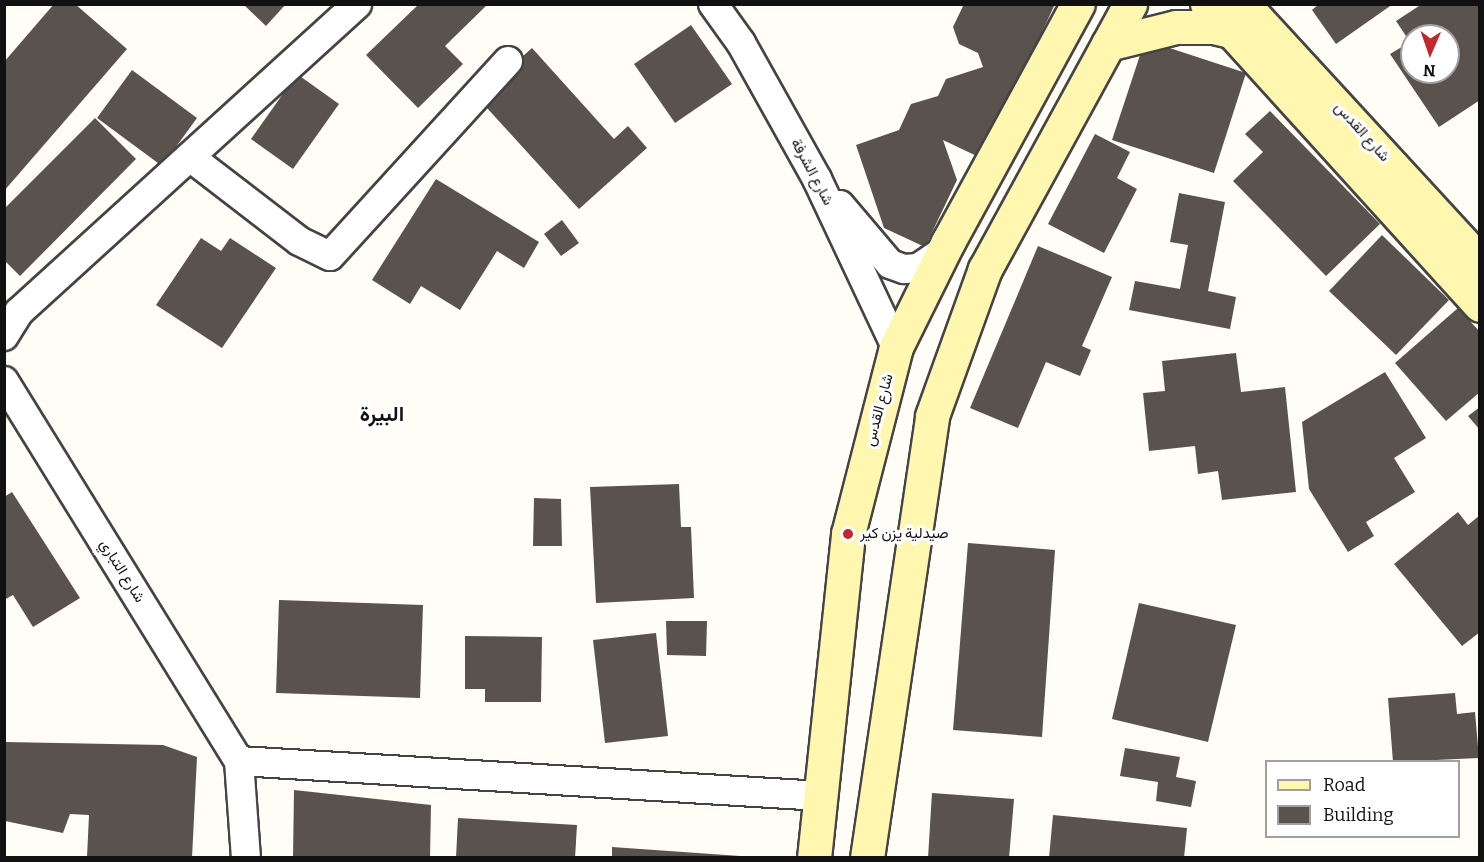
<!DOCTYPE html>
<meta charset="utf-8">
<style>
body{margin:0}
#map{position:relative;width:1484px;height:862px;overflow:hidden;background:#fffdf5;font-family:Bitter,Vazirmatn,serif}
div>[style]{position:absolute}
.building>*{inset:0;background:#5a524d}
.roads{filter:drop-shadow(2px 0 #444) drop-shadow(-2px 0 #444) drop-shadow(0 2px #444) drop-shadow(0 -2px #444)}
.minor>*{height:28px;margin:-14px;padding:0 14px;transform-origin:14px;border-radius:14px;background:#fff}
.secondary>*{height:33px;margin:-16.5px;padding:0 16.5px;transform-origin:16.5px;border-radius:16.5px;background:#fff6b0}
.dots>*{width:16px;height:16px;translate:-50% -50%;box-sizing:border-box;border:3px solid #fff;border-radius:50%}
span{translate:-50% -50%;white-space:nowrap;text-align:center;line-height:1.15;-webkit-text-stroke:6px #fff;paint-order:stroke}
.street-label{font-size:15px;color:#111}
.poi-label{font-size:15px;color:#111}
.left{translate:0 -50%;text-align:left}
.district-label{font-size:21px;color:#111;font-weight:700}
.frame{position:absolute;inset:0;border:6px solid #111;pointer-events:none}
.legend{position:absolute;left:1265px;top:760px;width:195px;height:78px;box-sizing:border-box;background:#fff;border:2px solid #a0a0a0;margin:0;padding:8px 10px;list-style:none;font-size:18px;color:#111}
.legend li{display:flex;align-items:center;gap:12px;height:30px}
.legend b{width:30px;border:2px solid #a0a0a0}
.north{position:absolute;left:1400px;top:24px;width:60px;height:60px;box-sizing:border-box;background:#fff;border:2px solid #a0a0a0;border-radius:50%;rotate:182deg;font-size:16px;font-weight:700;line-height:24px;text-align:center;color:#111}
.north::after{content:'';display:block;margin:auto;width:21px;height:27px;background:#c4262e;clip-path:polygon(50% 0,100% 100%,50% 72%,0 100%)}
</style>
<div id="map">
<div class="building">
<div style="clip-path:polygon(54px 4px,75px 4px,127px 49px,4px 191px,4px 62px)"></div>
<div style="clip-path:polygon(243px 4px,286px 4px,266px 26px)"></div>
<div style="clip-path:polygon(419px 4px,488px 4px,445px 46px,463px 64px,418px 108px,366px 55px)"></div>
<div style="clip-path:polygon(964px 4px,1055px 4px,983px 159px,943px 140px,957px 180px,925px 247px,884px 228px,856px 145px,899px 130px,911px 104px,938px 96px,946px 79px,983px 67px,978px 53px,959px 44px,953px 27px)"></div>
<div style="clip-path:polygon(1319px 4px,1393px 4px,1336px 44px,1312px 10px)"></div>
<div style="clip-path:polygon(evenodd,1422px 4px,1480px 6px,1480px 100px,1439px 127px,1390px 54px,1410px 42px,1396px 21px,1422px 4px,1412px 36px,1448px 36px,1448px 72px,1412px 72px,1412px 36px)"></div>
<div style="clip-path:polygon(691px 25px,732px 84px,675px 123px,634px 64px)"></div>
<div style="clip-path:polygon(1145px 40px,1246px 73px,1214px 173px,1112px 140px)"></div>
<div style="clip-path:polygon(532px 48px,614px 139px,628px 126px,647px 148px,579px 209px,477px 97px)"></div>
<div style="clip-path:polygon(132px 70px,197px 118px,162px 166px,97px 118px)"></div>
<div style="clip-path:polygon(297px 74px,339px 104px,293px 169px,251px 139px)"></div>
<div style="clip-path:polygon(1270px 111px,1380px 224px,1326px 276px,1233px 181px,1263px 152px,1245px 134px)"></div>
<div style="clip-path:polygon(95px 118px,136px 159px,20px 276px,4px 260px,4px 209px)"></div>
<div style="clip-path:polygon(1095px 134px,1130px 152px,1117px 178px,1137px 189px,1104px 253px,1048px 224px)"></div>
<div style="clip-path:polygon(436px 179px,539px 242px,524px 268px,497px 251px,460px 310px,421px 286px,410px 304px,372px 280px)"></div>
<div style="clip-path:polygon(1179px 193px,1225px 202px,1208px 291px,1236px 297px,1230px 329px,1129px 310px,1135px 281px,1180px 289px,1188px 245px,1170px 242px)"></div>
<div style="clip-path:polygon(562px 220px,579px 243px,561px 256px,544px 234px)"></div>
<div style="clip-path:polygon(1382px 235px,1449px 300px,1396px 355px,1329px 291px)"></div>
<div style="clip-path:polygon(201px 238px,221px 251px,230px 238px,276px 268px,222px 348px,156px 305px)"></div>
<div style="clip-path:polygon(1038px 246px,1112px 277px,1082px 346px,1091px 350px,1080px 376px,1046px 362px,1018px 428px,970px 408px)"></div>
<div style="clip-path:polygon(1458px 308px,1480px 332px,1480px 392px,1446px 421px,1395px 363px)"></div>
<div style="clip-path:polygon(1236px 353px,1241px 392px,1285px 387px,1296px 492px,1222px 500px,1218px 471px,1198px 474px,1195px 446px,1149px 451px,1143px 393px,1165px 391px,1162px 361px)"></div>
<div style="clip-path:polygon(1385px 372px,1426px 438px,1394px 458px,1415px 492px,1366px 522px,1374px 536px,1348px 552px,1309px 489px,1302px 422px)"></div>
<div style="clip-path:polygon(1480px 407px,1480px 430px,1468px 416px)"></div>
<div style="clip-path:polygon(679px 484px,681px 527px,691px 527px,694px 598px,596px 603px,590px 487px)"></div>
<div style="clip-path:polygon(12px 492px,80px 598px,33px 627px,13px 595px,4px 600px,4px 497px)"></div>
<div style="clip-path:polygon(534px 498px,561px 499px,562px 546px,533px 546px)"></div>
<div style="clip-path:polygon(1458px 512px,1468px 525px,1480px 515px,1480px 632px,1462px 646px,1394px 564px)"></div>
<div style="clip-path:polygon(968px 543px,1055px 550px,1042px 737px,953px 730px)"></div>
<div style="clip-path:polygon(279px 600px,423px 605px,420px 698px,276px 693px)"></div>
<div style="clip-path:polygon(1139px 603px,1236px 625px,1208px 742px,1112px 719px)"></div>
<div style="clip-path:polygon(666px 621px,707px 621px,706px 656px,667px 655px)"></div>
<div style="clip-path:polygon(656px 633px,668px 736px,605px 743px,593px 640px)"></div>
<div style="clip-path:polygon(465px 636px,542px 637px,541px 702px,485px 702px,485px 689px,465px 689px)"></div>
<div style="clip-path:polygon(1455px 693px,1457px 714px,1475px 712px,1479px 758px,1393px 762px,1388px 698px)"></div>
<div style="clip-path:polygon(5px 742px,163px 745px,197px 757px,192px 858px,87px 857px,89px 815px,70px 814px,63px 833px,5px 821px)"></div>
<div style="clip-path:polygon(1125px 748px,1180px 757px,1176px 777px,1196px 781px,1191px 807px,1156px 801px,1158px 782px,1120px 776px)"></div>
<div style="clip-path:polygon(294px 790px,431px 805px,430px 858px,293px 858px)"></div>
<div style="clip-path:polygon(932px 793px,1014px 799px,1009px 858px,928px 858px)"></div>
<div style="clip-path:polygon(1053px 815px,1187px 828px,1184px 858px,1049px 858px)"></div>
<div style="clip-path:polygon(458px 818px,577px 825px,575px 858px,456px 858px)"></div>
<div style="clip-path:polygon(612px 847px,740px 856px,740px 858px,612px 858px)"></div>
</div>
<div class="roads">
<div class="minor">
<div style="left:713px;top:4px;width:48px;rotate:54.3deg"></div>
<div style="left:741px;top:43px;width:156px;rotate:60.8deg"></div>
<div style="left:817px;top:179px;width:186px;rotate:64.8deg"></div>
<div style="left:190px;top:157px;width:138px;rotate:37.6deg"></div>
<div style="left:299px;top:241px;width:34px;rotate:26deg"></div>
<div style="left:330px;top:256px;width:264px;rotate:-47.6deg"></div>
<div style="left:840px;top:205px;width:77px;rotate:49.7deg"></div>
<div style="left:890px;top:264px;width:15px;rotate:20deg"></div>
<div style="left:904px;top:269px;width:14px;rotate:-4deg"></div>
<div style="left:918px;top:268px;width:32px;rotate:-34deg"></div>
<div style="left:4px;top:336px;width:28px;rotate:-58deg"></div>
<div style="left:19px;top:312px;width:457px;rotate:-42.3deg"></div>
<div style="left:4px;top:381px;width:447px;rotate:58.3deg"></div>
<div style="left:239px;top:761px;width:97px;rotate:85.9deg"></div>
<div style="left:239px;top:761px;width:583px;rotate:3.44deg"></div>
</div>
<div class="secondary">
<div style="left:1207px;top:4px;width:406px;rotate:47.8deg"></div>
<div style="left:1243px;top:4px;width:350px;rotate:47.4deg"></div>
<div style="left:1108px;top:44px;width:70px;rotate:-14deg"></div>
<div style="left:1176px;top:27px;width:37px"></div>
<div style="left:1213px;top:27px;width:22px;rotate:13deg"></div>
<div style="left:814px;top:858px;width:326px;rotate:-84deg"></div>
<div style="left:848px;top:534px;width:193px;rotate:-75.6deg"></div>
<div style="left:896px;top:347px;width:117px;rotate:-63.7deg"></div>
<div style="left:948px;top:242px;width:271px;rotate:-61.4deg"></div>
<div style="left:867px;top:858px;width:447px;rotate:-81.6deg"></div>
<div style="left:932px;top:416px;width:156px;rotate:-70.2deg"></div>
<div style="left:985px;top:269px;width:302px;rotate:-61.3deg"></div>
</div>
</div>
<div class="dots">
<div style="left:848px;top:534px;background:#c4262e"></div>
</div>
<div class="street-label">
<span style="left:1362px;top:132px;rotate:48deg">شارع القدس</span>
<span style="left:812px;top:172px;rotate:62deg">شارع الشرفة</span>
<span style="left:879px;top:410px;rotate:-75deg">شارع القدس</span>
<span style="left:122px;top:571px;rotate:58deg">شارع التباري</span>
</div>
<div class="poi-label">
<span class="left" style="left:860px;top:534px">صيدلية يزن كير</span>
</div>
<div class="district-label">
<span style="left:382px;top:414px">البيرة</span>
</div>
<div class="frame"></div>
<ul class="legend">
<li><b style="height:8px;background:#fff6b0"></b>Road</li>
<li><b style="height:16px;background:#5a524d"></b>Building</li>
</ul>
<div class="north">N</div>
</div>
